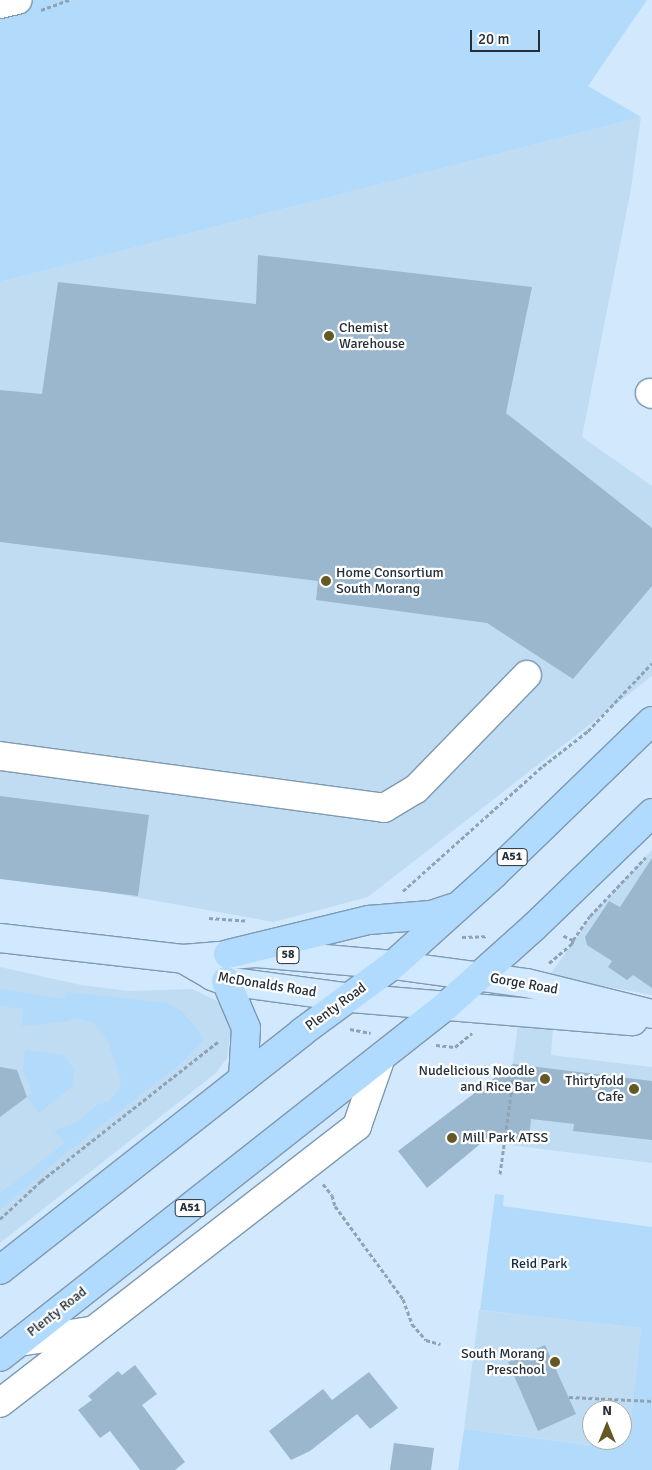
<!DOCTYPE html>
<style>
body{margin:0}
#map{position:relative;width:652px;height:1470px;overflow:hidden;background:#d2e9fd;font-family:Signika,sans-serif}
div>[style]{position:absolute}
.built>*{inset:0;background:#c0dcf2}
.green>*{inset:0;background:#b2dafb}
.building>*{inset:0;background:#9bb7ce}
.path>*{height:3px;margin-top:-1.5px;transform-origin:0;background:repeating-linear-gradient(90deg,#90a3b3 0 4px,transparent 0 6.5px)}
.roads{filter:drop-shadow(1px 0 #7e99b0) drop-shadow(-1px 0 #7e99b0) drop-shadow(0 1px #7e99b0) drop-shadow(0 -1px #7e99b0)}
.minor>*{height:28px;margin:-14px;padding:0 14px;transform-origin:14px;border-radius:14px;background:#fff}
.major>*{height:28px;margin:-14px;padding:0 14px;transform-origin:14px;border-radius:14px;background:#d0e9fe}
.highway>*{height:28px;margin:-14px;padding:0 14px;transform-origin:14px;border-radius:14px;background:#b1dbfe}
.dots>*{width:14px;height:14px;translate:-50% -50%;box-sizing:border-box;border:2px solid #fff;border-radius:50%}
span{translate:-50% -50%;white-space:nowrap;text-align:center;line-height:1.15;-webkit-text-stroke:4.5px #fff;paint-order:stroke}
.shield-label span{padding:1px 4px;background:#fff;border:1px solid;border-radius:4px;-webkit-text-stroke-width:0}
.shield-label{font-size:12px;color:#242f39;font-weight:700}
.poi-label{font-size:14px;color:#242f39}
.left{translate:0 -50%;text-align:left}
.right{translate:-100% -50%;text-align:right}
.street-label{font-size:14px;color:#242f39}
.park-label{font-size:14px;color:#122d41}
.north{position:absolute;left:582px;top:1400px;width:50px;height:50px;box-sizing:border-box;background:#fff;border:1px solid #a7acb0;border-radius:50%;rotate:0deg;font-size:14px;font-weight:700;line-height:20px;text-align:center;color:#242f39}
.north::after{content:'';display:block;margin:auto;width:18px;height:22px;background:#665825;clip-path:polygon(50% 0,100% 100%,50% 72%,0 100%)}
.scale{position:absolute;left:470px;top:30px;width:70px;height:22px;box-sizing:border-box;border:2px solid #242f39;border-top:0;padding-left:6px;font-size:15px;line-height:18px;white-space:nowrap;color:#242f39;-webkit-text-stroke:4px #fff;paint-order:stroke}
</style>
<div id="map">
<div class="built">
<div style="clip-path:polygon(641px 117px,631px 189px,582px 437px,652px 486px,652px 676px,368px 897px,274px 922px,0 873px,0 282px)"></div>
<div style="clip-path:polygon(652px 850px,652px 995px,549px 976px,596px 910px)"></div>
<div style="clip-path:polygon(0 967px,81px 985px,128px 991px,192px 989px,217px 1001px,223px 1008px,231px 1028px,227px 1058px,216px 1073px,0 1243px)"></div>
<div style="clip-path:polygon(518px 1024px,553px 1028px,551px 1055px,652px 1067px,652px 1163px,502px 1144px)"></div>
<div style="clip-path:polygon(479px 1310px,641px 1328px,631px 1421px,622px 1427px,622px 1410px,592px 1410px,592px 1440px,605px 1440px,597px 1446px,464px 1429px)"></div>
</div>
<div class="green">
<div style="clip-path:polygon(0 0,647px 0,588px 86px,641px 117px,0 282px)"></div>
<div style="clip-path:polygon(0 989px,66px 999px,67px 992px,168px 1003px,183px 1012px,204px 1039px,183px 1062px,62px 1156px,0 1210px,0 1193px,65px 1143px,54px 1130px,78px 1122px,98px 1104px,108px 1102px,119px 1090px,121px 1079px,106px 1037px,92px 1022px,76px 1018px,65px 1022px,22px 1026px,23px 1009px,0 1006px)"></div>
<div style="clip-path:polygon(25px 1050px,63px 1055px,75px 1070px,72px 1087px,39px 1113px,27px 1097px,32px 1092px,23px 1070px)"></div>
<div style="clip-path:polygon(495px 1194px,504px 1195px,503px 1206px,652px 1227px,652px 1470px,458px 1470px,464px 1429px,596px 1446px,605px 1440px,622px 1440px,622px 1427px,631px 1420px,641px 1328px,480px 1310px)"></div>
</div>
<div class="building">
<div style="clip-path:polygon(258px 255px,532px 287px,506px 413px,652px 528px,652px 586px,573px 679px,487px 623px,316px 600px,318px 581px,0 542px,0 390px,42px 394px,58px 282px,256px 304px)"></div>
<div style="clip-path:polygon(0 796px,149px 815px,138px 896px,0 879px)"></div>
<div style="clip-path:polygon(652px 858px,652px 988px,633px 975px,627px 980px,608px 967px,612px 961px,587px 945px,585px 937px,609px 901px,620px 907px)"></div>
<div style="clip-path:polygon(513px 1064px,652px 1081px,652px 1140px,573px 1131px,574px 1124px,531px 1119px,529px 1140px,490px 1136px,427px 1188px,398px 1151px)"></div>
<div style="clip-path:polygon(0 1067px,17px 1070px,27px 1097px,0 1117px)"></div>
<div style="clip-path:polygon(545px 1345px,576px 1414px,538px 1431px,508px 1362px)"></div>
<div style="clip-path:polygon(135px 1365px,157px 1394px,142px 1405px,185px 1462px,175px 1470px,140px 1470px,110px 1431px,100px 1438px,78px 1410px,92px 1400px,88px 1396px,118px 1371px,122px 1375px)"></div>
<div style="clip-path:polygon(369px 1372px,398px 1408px,370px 1429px,357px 1414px,310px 1451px,291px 1460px,269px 1431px,323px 1389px,332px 1400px)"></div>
<div style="clip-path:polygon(394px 1443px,434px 1448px,431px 1470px,390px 1470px)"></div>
</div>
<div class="path">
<div style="left:41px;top:10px;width:30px;rotate:-20deg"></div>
<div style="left:403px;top:891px;width:188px;rotate:-41.8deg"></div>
<div style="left:543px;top:766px;width:57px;rotate:-37.9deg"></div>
<div style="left:588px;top:731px;width:93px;rotate:-46.7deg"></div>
<div style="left:209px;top:918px;width:39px;rotate:4deg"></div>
<div style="left:462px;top:937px;width:24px;rotate:-2deg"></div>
<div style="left:573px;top:940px;width:29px;rotate:-55deg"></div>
<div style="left:590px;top:916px;width:81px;rotate:-46.5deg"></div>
<div style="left:549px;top:963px;width:30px;rotate:-40deg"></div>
<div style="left:572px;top:944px;width:4px;rotate:-76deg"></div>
<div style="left:573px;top:940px;width:12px;rotate:-156deg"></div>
<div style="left:350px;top:1029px;width:21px;rotate:11deg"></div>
<div style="left:436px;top:1045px;width:19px;rotate:6deg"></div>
<div style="left:455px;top:1047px;width:22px;rotate:-39deg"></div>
<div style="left:500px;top:1174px;width:110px;rotate:-82.2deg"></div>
<div style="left:323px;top:1184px;width:14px;rotate:51deg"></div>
<div style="left:332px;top:1195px;width:11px;rotate:75deg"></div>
<div style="left:335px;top:1206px;width:115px;rotate:53.8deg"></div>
<div style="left:403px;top:1299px;width:27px;rotate:70deg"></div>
<div style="left:412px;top:1324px;width:21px;rotate:49deg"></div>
<div style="left:426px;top:1340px;width:15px;rotate:16deg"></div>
<div style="left:0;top:1219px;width:56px;rotate:-42.8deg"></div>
<div style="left:41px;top:1181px;width:226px;rotate:-38.2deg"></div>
<div style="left:569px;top:1397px;width:83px;rotate:2.8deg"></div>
</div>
<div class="roads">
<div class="minor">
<div style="left:0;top:4px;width:18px;rotate:-13deg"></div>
<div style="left:650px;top:393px;width:2px;rotate:27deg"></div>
<div style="left:0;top:756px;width:388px;rotate:7.7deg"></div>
<div style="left:384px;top:808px;width:37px;rotate:-31deg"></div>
<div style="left:416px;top:789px;width:159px;rotate:-45.8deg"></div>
<div style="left:19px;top:1342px;width:73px;rotate:-8.7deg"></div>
<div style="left:0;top:1403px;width:452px;rotate:-37.8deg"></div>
<div style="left:357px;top:1126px;width:70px;rotate:-70.8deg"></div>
</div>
<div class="major">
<div style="left:0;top:938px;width:184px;rotate:6.5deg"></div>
<div style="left:183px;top:959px;width:73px;rotate:-4.7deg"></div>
<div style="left:256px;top:953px;width:138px;rotate:5deg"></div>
<div style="left:393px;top:965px;width:135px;rotate:7.7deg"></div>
<div style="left:527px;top:983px;width:129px;rotate:13.9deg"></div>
<div style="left:183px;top:959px;width:34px;rotate:30deg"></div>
<div style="left:212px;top:976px;width:15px;rotate:20deg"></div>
<div style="left:226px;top:981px;width:126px;rotate:7.7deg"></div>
<div style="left:351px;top:998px;width:283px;rotate:4.7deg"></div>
</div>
<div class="highway">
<div style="left:228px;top:954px;width:145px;rotate:-13.6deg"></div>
<div style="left:369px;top:920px;width:62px;rotate:-4.6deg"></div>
<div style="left:431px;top:915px;width:23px;rotate:-18deg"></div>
<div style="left:226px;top:981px;width:51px;rotate:66.9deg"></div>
<div style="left:246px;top:1028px;width:51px;rotate:93.4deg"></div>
<div style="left:0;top:1270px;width:385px;rotate:-38.2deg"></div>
<div style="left:302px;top:1032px;width:113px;rotate:-36.4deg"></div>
<div style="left:393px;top:965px;width:136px;rotate:-42deg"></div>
<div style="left:494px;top:874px;width:220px;rotate:-44.1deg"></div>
<div style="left:0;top:1357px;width:569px;rotate:-38.22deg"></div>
<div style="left:447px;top:1005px;width:117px;rotate:-41.9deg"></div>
<div style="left:534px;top:927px;width:164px;rotate:-44deg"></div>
</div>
</div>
<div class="dots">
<div style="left:329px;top:336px;background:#665825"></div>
<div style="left:326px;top:581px;background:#665825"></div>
<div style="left:545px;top:1079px;background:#665825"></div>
<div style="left:634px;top:1089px;background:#665825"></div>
<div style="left:452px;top:1138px;background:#665825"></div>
<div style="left:555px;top:1362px;background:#665825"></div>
</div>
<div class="shield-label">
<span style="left:512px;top:857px">A51</span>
<span style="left:288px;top:955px">58</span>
<span style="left:190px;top:1208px">A51</span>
</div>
<div class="poi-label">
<span class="left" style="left:339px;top:336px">Chemist<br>Warehouse</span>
<span class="left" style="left:336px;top:581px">Home Consortium<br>South Morang</span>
<span class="right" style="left:535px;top:1079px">Nudelicious Noodle<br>and Rice Bar</span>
<span class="right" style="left:624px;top:1089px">Thirtyfold<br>Cafe</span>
<span class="left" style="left:462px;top:1138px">Mill Park ATSS</span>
<span class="right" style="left:545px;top:1362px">South Morang<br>Preschool</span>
</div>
<div class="street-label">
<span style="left:524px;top:984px;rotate:10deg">Gorge Road</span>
<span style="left:267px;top:985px;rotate:9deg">McDonalds Road</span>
<span style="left:336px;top:1007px;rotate:-36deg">Plenty Road</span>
<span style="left:57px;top:1312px;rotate:-38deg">Plenty Road</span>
</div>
<div class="park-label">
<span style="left:539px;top:1264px">Reid Park</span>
</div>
<div class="north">N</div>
<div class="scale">20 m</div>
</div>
